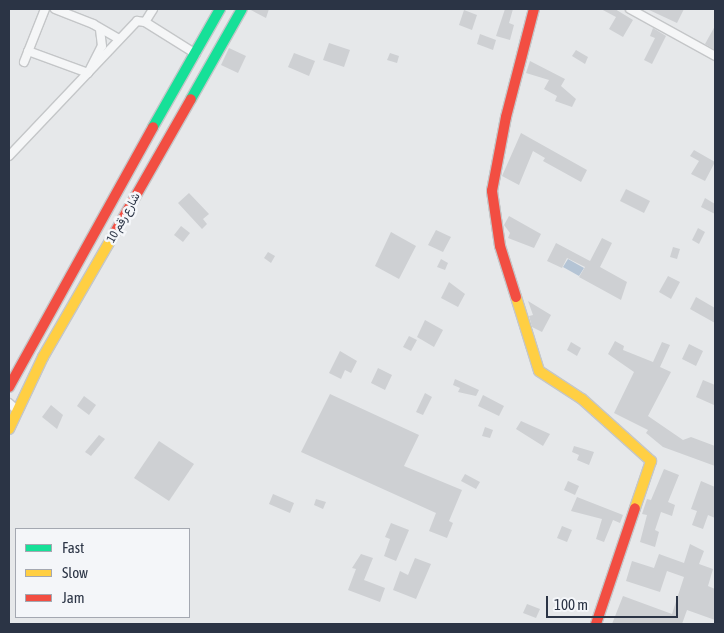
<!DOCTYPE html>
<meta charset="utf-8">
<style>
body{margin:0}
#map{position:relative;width:724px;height:633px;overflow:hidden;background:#e6e8ea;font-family:"Asap Condensed",Vazirmatn,sans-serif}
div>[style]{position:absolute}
.water>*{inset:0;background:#b4c4d5}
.building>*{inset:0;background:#ced0d3}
.roads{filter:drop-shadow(1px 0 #c4c6c8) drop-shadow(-1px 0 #c4c6c8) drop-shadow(0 1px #c4c6c8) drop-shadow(0 -1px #c4c6c8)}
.street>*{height:8px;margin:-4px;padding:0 4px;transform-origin:4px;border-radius:4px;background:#f5f6f7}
.fast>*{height:10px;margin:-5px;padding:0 5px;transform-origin:5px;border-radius:5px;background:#16e098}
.slow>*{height:10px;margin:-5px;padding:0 5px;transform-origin:5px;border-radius:5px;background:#ffcf43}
.jam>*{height:10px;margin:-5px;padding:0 5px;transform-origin:5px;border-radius:5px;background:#f24e42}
span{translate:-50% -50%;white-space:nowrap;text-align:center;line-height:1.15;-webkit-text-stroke:5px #f4f6f9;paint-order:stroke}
.street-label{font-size:12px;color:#2b3445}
.frame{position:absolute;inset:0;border:10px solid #2b3445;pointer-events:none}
.legend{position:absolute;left:15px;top:528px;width:175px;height:90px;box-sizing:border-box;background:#f4f6f9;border:1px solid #a4a8b1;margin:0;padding:6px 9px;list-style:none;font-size:15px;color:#2b3445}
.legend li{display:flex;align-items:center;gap:10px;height:25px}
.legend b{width:25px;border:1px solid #a4a8b1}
.scale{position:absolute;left:546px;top:596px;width:132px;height:22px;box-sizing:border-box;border:2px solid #2b3445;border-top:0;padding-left:6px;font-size:15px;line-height:18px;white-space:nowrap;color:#2b3445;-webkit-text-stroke:4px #f4f6f9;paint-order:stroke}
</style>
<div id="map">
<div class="water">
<div style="clip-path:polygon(568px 259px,584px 268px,579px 276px,563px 267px)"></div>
</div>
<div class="building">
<div style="clip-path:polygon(249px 9px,269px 9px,266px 18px)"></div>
<div style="clip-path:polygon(505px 9px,513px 9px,509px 23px,514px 25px,510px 40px,496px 36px)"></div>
<div style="clip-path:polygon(601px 9px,615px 9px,633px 20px,623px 37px,609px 29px,616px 17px)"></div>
<div style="clip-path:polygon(647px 9px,684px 9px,677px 23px)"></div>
<div style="clip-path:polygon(464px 10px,477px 15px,472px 30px,459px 25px)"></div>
<div style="clip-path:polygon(715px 26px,715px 50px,705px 44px)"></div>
<div style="clip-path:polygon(653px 28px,666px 36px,652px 64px,644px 60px,655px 38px,650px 36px)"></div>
<div style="clip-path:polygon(480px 34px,496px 40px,493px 50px,477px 44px)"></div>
<div style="clip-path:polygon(329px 43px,350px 50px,344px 67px,323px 60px)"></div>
<div style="clip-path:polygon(229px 48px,246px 56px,238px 73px,221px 65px)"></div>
<div style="clip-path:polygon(576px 50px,588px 57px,585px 64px,572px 56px)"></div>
<div style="clip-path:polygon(294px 53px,315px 61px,309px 76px,288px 67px)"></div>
<div style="clip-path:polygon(390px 53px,399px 56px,397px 63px,387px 60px)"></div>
<div style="clip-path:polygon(530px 61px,565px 79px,561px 86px,576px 99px,572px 107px,555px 101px,557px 96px,544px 89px,549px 80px,526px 73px)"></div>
<div style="clip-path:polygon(521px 133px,587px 170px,581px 182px,543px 161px,545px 158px,533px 151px,519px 185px,502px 176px)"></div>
<div style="clip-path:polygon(694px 150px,715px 162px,705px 181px,691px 174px,699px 161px,690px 156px)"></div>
<div style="clip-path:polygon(626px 189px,650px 201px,644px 213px,620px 201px)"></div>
<div style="clip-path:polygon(189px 193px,209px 214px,203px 219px,207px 224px,202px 229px,178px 203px)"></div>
<div style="clip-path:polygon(705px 198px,715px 204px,715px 214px,701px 207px)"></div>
<div style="clip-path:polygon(509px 216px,541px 234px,534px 248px,508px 238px,510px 233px,504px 225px)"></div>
<div style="clip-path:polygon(181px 226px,190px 233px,183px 242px,174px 235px)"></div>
<div style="clip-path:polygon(698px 228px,705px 232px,699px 244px,692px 240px)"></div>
<div style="clip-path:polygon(436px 230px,451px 237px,443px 252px,428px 245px)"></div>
<div style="clip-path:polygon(391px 232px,416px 246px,399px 279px,375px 266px)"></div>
<div style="clip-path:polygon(602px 238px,612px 243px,600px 267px,627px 282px,621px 300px,579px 277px,585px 267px,567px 258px,562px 268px,547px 261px,556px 243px,590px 261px)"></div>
<div style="clip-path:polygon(673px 247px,680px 249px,677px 259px,670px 257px)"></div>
<div style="clip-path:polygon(268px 252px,275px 256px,271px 263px,264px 258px)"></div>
<div style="clip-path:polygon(441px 259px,448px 263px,445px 270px,437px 267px)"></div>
<div style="clip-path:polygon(668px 276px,680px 282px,671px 299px,659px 292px)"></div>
<div style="clip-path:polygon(449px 282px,465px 294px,458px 307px,441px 298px)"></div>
<div style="clip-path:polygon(696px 297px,715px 308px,715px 323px,690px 309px)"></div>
<div style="clip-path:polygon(528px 301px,551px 315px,542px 332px,532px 327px,529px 316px,533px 315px)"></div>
<div style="clip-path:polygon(425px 320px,443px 330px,434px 347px,417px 337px)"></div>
<div style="clip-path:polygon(409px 336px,417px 340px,411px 351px,403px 347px)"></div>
<div style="clip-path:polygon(615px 341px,624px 346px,623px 350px,653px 362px,662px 342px,670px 345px,660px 367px,671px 372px,648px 416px,683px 440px,691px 437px,715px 446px,715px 466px,663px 447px,646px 433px,648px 430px,614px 413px,634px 372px,608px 354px)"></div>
<div style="clip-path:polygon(571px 342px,581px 348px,577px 356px,567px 350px)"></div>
<div style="clip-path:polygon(689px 344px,703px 351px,696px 366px,682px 359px)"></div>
<div style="clip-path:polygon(340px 351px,357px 361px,351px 373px,345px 370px,341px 379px,329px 373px)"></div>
<div style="clip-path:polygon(378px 368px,392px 375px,385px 390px,371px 383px)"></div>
<div style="clip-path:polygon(455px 379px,479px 390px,476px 396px,458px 392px,460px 388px,453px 385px)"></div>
<div style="clip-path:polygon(703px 380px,715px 385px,714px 405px,696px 397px)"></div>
<div style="clip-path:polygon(425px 393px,432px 397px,423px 415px,416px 412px)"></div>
<div style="clip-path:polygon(330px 394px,419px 435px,404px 466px,462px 490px,449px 521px,453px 523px,447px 538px,429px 531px,436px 513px,301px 452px)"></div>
<div style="clip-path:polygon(483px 395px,504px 406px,499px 416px,478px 406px)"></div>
<div style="clip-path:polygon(84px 396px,96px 405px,89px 415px,77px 406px)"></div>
<div style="clip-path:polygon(51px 405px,63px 415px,57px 429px,42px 417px)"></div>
<div style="clip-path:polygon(521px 421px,550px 434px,543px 446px,516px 429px)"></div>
<div style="clip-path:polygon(485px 427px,493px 430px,490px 438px,482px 436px)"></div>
<div style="clip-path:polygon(99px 435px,105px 439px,91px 456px,85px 452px)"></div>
<div style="clip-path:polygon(159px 441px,194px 464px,169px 501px,134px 478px)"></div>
<div style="clip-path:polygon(574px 446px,594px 452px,589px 465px,577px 460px,579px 455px,572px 452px)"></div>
<div style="clip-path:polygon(664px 469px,679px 475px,668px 502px,675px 505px,672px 516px,661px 512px,655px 530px,659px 532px,655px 547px,640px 542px,647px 515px,642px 514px,647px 499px,651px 500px)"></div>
<div style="clip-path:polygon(465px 474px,480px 482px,476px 489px,461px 481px)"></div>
<div style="clip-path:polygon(568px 481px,579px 486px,575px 495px,564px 490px)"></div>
<div style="clip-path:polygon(701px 481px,715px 487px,715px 518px,708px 515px,703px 529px,692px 525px,697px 511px,691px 509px)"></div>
<div style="clip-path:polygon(273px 494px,294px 503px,290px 513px,269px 504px)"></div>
<div style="clip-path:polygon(577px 497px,623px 515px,620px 523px,613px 520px,604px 542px,596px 539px,602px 519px,571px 511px)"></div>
<div style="clip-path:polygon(316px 499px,326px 502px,323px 509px,314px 505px)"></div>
<div style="clip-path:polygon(391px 523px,409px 530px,396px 561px,384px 556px,390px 539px,385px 537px)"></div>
<div style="clip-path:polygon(562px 526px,572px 530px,567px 542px,557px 538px)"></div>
<div style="clip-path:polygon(690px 544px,704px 551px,699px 564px,713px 569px,708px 586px,715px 589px,715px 620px,687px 610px,682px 624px,612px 624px,623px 596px,672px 614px,684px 577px,667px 571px,660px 592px,626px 581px,632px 561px,654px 568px,659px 554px,684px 563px)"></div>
<div style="clip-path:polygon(361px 554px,373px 558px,364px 580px,385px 588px,380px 602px,348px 590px,356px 569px,352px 568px)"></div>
<div style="clip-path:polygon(415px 558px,431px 564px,416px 599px,393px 590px,400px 571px,408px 575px)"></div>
<div style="clip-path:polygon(527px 604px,540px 609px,536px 618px,523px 613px)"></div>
</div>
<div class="roads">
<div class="street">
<div style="left:55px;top:9px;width:41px;rotate:21.5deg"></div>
<div style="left:93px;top:24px;width:30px;rotate:30deg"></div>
<div style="left:630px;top:9px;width:97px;rotate:28.9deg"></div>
<div style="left:145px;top:22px;width:15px;rotate:-58deg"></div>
<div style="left:28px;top:51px;width:64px;rotate:20.1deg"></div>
<div style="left:88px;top:73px;width:30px;rotate:-63deg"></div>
<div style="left:102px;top:46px;width:17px;rotate:-97deg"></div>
<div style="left:24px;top:62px;width:57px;rotate:-68.4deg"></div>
<div style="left:9px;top:156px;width:186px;rotate:-46.5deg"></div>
<div style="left:137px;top:21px;width:8px;rotate:7deg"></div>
<div style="left:145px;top:22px;width:60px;rotate:32.1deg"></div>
<div style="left:9px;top:403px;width:9px;rotate:41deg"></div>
</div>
<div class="fast">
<div style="left:191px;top:99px;width:103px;rotate:-60.5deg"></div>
<div style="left:153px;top:127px;width:136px;rotate:-60.4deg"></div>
</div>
<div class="slow">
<div style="left:516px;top:297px;width:77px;rotate:72.7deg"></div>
<div style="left:539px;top:371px;width:51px;rotate:33.1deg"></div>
<div style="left:582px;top:399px;width:93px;rotate:41.9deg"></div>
<div style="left:651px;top:461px;width:50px;rotate:108.8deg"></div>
<div style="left:9px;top:429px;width:80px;rotate:-64.7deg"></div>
<div style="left:43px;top:357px;width:142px;rotate:-60deg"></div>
</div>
<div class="jam">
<div style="left:114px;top:234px;width:155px;rotate:-60.3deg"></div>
<div style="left:516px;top:297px;width:53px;rotate:-107.4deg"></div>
<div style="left:500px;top:246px;width:56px;rotate:-98.3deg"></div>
<div style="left:492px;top:191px;width:75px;rotate:-79.3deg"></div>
<div style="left:506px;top:117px;width:112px;rotate:-75.5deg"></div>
<div style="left:9px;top:387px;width:297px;rotate:-61deg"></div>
<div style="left:596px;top:624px;width:122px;rotate:-71.4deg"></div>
</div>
</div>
<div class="street-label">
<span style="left:124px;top:218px;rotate:-61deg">شارع رقم 10</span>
</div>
<div class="frame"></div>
<ul class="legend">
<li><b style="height:6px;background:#16e098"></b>Fast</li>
<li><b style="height:6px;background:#ffcf43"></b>Slow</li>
<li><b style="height:6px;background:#f24e42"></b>Jam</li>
</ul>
<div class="scale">100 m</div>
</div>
